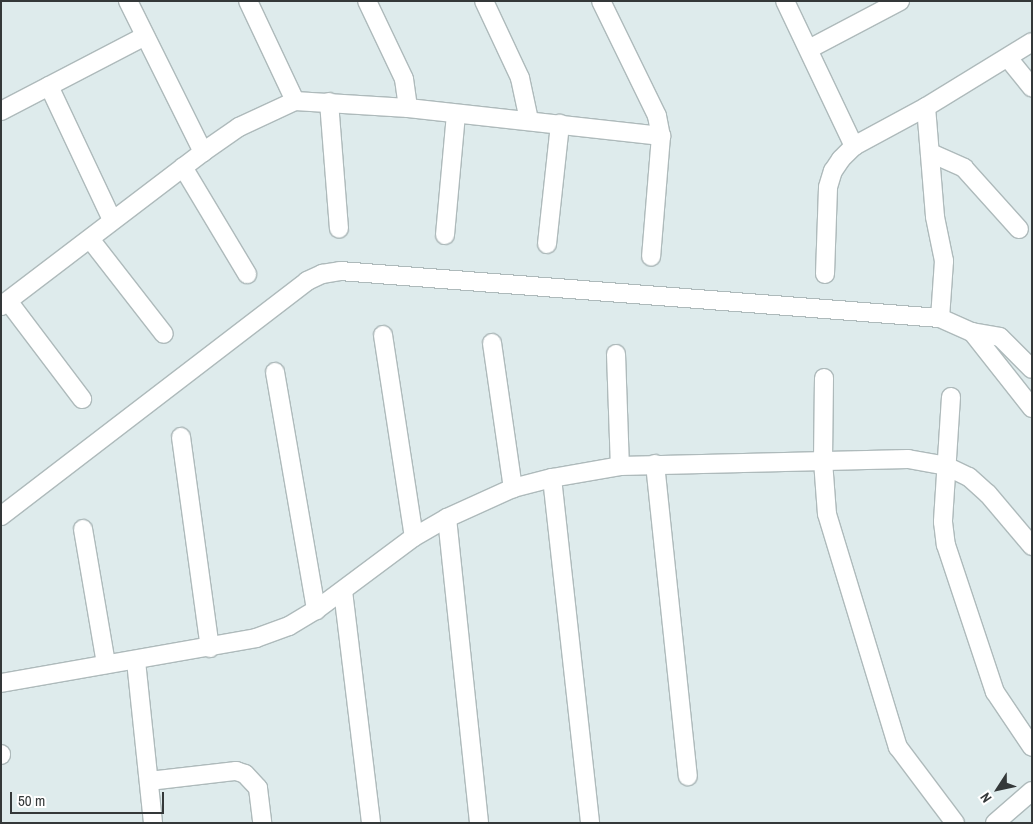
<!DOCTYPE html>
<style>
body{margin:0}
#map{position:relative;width:1033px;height:824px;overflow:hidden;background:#deebec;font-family:"Archivo Narrow",sans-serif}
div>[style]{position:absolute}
.roads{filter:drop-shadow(1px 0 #aebabb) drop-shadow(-1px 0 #aebabb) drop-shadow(0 1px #aebabb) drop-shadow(0 -1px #aebabb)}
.minor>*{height:18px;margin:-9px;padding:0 9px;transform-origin:9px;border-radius:9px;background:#fff}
span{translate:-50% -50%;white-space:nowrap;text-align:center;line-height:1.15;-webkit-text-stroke:4px #fff;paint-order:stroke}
.frame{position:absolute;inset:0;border:2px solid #343839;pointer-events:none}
.north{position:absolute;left:973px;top:764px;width:50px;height:50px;-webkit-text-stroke:4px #fff;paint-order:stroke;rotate:235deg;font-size:14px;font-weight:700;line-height:20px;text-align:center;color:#343839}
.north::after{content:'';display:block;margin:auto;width:18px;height:22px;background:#343839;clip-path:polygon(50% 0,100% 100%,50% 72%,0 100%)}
.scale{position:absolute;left:10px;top:792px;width:154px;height:22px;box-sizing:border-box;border:2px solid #343839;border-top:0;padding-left:6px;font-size:15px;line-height:18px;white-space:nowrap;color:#343839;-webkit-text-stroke:4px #fff;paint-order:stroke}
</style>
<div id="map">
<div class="roads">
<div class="minor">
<div style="left:128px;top:1px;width:169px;rotate:63.6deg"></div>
<div style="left:248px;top:1px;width:110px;rotate:64.8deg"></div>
<div style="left:367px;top:1px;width:86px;rotate:64.6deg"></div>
<div style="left:404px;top:79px;width:29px;rotate:82deg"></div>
<div style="left:484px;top:1px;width:85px;rotate:64.9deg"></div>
<div style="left:520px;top:78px;width:43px;rotate:77.9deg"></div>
<div style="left:601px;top:1px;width:128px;rotate:64deg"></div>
<div style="left:657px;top:116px;width:20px;rotate:79deg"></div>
<div style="left:661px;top:136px;width:121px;rotate:94.7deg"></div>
<div style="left:785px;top:1px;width:161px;rotate:64.6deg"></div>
<div style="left:809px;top:49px;width:103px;rotate:-27.8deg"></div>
<div style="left:1008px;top:58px;width:38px;rotate:51deg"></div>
<div style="left:49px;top:86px;width:148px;rotate:64.8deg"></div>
<div style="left:329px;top:102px;width:127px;rotate:85.5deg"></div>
<div style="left:926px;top:107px;width:110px;rotate:85.3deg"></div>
<div style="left:935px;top:217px;width:45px;rotate:78.4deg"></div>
<div style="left:944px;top:261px;width:57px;rotate:94deg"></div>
<div style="left:1px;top:111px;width:162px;rotate:-27.5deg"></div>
<div style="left:933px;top:154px;width:34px;rotate:24deg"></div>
<div style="left:964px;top:168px;width:82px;rotate:48deg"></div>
<div style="left:183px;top:167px;width:125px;rotate:59.1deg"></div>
<div style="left:445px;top:235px;width:121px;rotate:-84.8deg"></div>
<div style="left:90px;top:239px;width:120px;rotate:52.1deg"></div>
<div style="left:547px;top:244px;width:121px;rotate:-83.8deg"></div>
<div style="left:825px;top:274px;width:87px;rotate:-88deg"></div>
<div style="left:828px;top:187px;width:17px;rotate:-73deg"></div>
<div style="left:833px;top:171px;width:14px;rotate:-56deg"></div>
<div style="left:841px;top:159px;width:18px;rotate:-45deg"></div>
<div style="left:854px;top:146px;width:82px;rotate:-28.4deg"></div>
<div style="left:926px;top:107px;width:124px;rotate:-31.5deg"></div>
<div style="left:8px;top:301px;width:123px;rotate:52.9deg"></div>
<div style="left:1px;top:306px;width:254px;rotate:-37.3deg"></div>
<div style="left:203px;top:152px;width:44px;rotate:-34.8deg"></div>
<div style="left:239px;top:127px;width:62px;rotate:-24.9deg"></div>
<div style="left:295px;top:101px;width:113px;rotate:3.5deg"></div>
<div style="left:408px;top:108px;width:255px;rotate:6.3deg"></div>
<div style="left:972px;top:332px;width:97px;rotate:51.7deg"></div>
<div style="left:383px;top:335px;width:204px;rotate:81.3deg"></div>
<div style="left:492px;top:343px;width:147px;rotate:81.8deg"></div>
<div style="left:616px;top:354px;width:112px;rotate:88deg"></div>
<div style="left:275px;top:372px;width:242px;rotate:80.2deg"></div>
<div style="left:824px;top:378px;width:83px;rotate:90.7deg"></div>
<div style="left:823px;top:461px;width:53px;rotate:85.7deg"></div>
<div style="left:827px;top:514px;width:244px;rotate:73.1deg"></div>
<div style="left:898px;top:747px;width:95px;rotate:53.1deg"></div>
<div style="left:951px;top:397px;width:125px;rotate:93.7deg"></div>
<div style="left:943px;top:522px;width:23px;rotate:83deg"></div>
<div style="left:946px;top:545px;width:155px;rotate:71.6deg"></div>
<div style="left:995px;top:692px;width:66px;rotate:56.1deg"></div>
<div style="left:181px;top:437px;width:213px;rotate:82.2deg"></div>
<div style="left:655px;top:464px;width:314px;rotate:84deg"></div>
<div style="left:552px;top:478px;width:347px;rotate:83.7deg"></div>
<div style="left:1px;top:516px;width:386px;rotate:-37.5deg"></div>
<div style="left:307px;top:281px;width:17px;rotate:-25deg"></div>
<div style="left:322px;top:274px;width:18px;rotate:-9deg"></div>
<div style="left:340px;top:271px;width:602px;rotate:4.48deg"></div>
<div style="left:940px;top:318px;width:35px;rotate:24deg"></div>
<div style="left:972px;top:332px;width:28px;rotate:10deg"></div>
<div style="left:1000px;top:337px;width:45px;rotate:45deg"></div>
<div style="left:447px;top:518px;width:307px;rotate:84deg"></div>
<div style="left:83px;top:529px;width:137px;rotate:80.3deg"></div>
<div style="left:343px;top:591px;width:234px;rotate:83.1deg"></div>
<div style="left:136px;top:661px;width:163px;rotate:84deg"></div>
<div style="left:1px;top:683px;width:259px;rotate:-10deg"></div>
<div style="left:256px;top:638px;width:35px;rotate:-20deg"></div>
<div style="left:289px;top:626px;width:31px;rotate:-31deg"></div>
<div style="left:316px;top:610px;width:122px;rotate:-36.7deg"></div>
<div style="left:414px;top:537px;width:38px;rotate:-30deg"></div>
<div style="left:447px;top:518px;width:72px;rotate:-24.4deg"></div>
<div style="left:513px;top:488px;width:40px;rotate:-14.4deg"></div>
<div style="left:552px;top:478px;width:69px;rotate:-10deg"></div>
<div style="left:620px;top:466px;width:288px;rotate:-1.4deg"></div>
<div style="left:908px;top:459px;width:39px;rotate:10deg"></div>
<div style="left:946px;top:466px;width:25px;rotate:26deg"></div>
<div style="left:969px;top:477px;width:25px;rotate:42deg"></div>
<div style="left:988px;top:494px;width:68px;rotate:49.8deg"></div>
<div style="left:1px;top:754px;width:1px;rotate:90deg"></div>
<div style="left:149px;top:781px;width:88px;rotate:-6.6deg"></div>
<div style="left:236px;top:771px;width:9px;rotate:18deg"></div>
<div style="left:245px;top:774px;width:19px;rotate:47deg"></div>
<div style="left:258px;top:788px;width:35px;rotate:83deg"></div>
<div style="left:995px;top:823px;width:49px;rotate:-40.9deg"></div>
</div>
</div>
<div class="frame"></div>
<div class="north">N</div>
<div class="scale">50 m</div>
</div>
